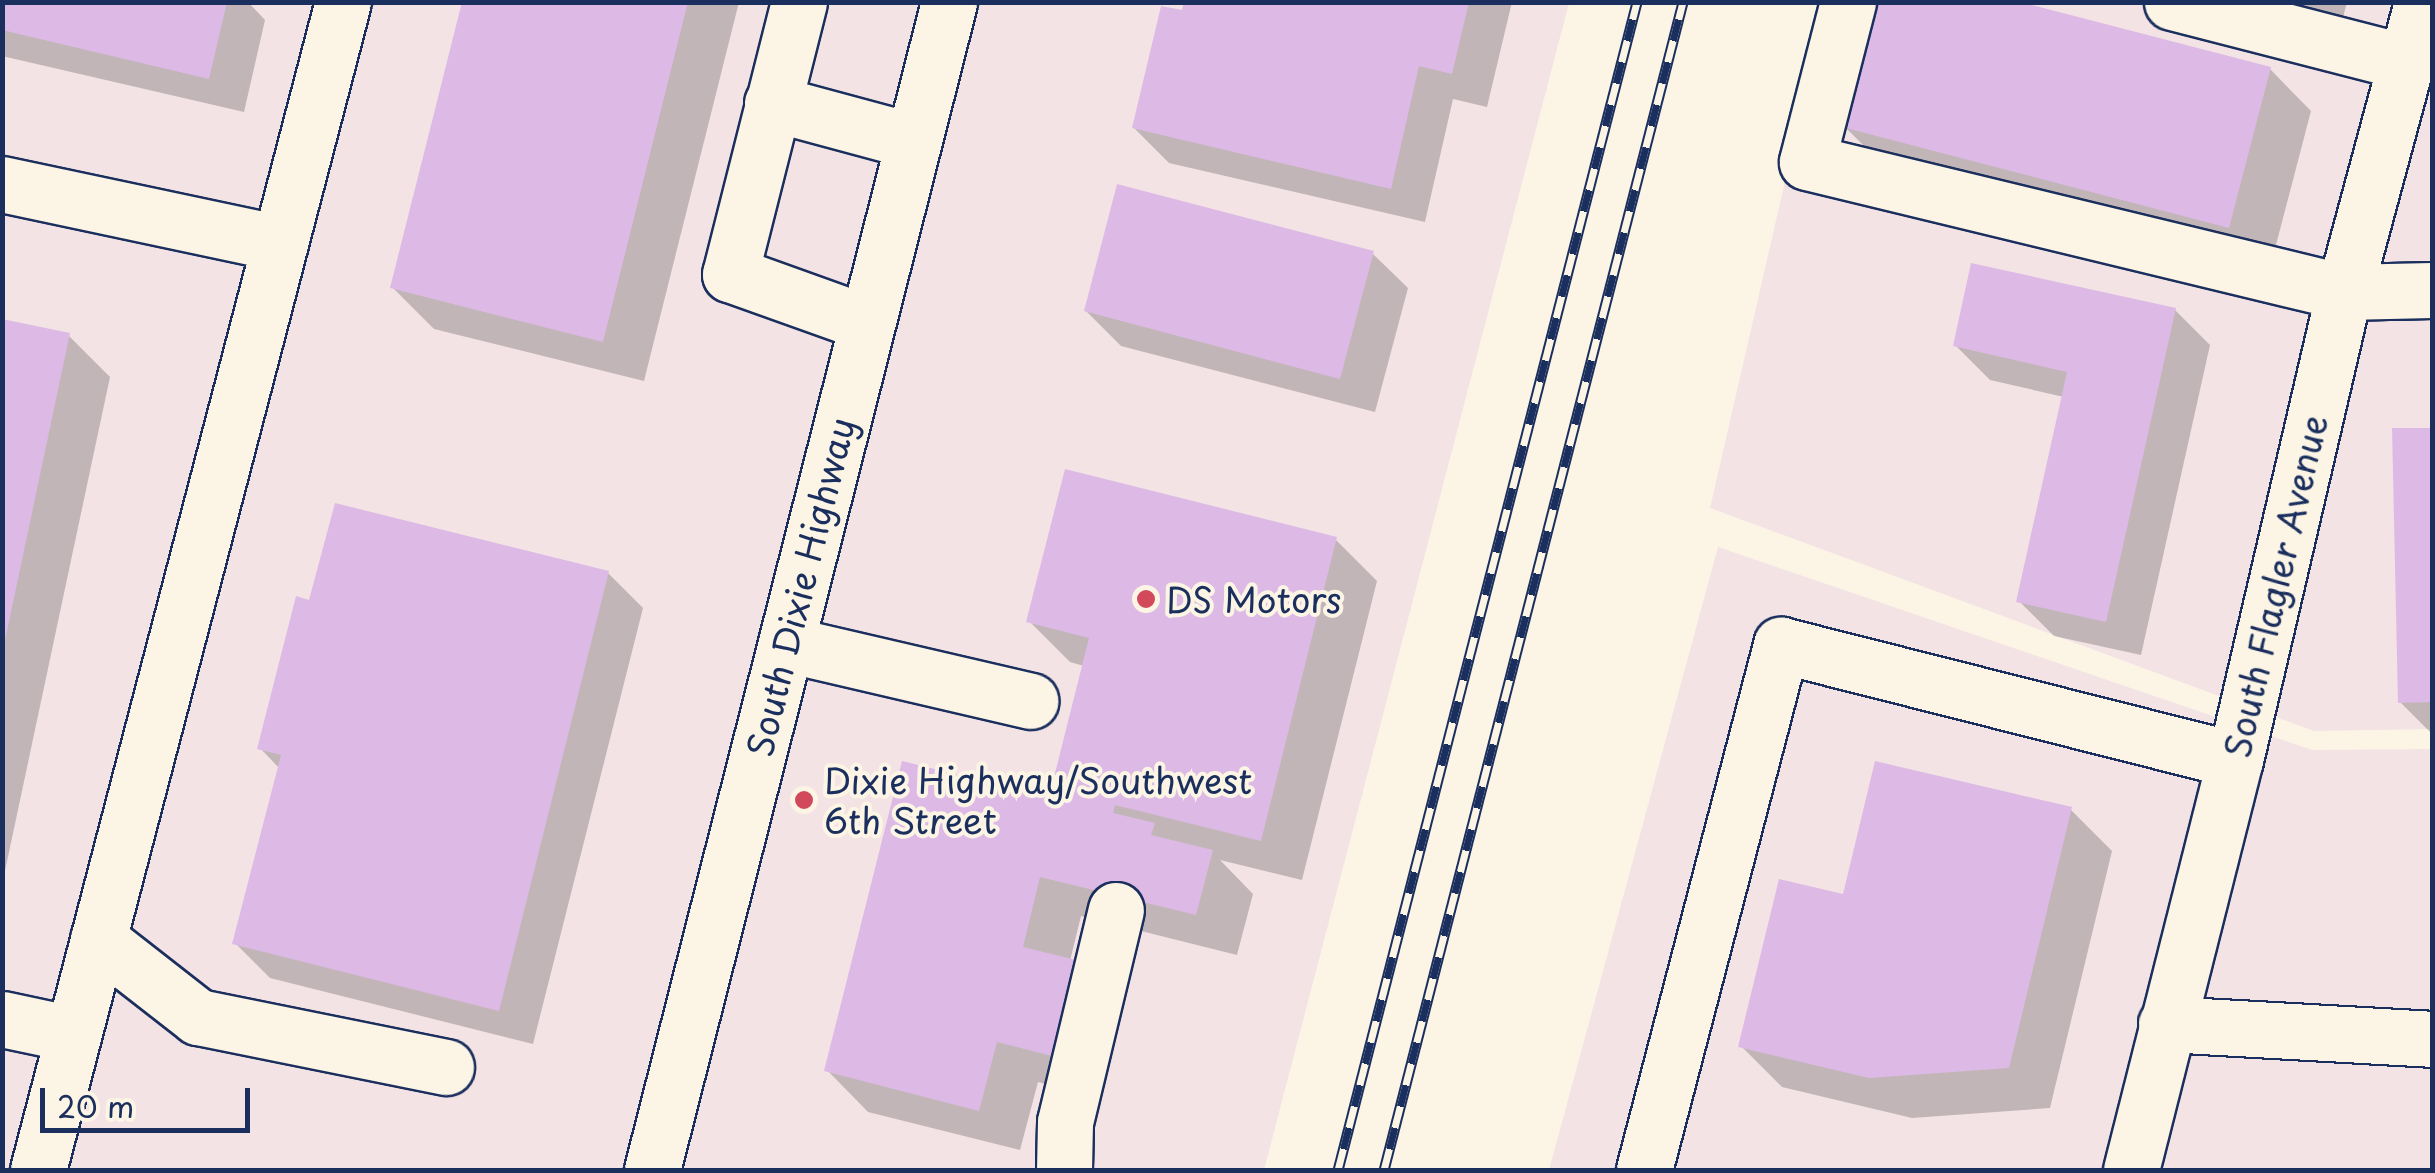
<!DOCTYPE html>
<style>
body{margin:0}
#map{position:relative;width:2435px;height:1173px;overflow:hidden;background:#fcf5e5;font-family:"Playpen Sans",sans-serif}
div>[style]{position:absolute}
.built>*{inset:0;background:#f3e3e5}
.shadow>*{inset:0;background:#0003}
.building>*{inset:0;background:#ddbae5}
.roads{filter:drop-shadow(2px 0 #1b2f5e) drop-shadow(-2px 0 #1b2f5e) drop-shadow(0 2px #1b2f5e) drop-shadow(0 -2px #1b2f5e)}
.minor>*{height:55px;margin:-27.5px;padding:0 27.5px;transform-origin:27.5px;border-radius:27.5px;background:#fcf5e5}
.major>*{height:55px;margin:-27.5px;padding:0 27.5px;transform-origin:27.5px;border-radius:27.5px;background:#fcf5e5}
.rail>*{height:11px;margin-top:-5.5px;transform-origin:0;background:repeating-linear-gradient(90deg,#fcf5e5 0 22px,#1b2f5e 0 44px);box-sizing:border-box;border-block:2px solid #1b2f5e}
.dots>*{width:28px;height:28px;translate:-50% -50%;box-sizing:border-box;border:5px solid #fcf5e5;border-radius:50%}
span{translate:-50% -50%;white-space:nowrap;text-align:center;line-height:1.15;-webkit-text-stroke:8px #fcf5e5;paint-order:stroke}
.street-label{font-size:35px;color:#1b2f5e}
.poi-label{font-size:35px;color:#1b2f5e}
.left{translate:0 -50%;text-align:left}
.frame{position:absolute;inset:0;border:5px solid #1b2f5e;pointer-events:none}
.scale{position:absolute;left:40px;top:1088px;width:210px;height:45px;box-sizing:border-box;border:5px solid #1b2f5e;border-top:0;padding-left:12px;font-size:30px;line-height:35px;white-space:nowrap;color:#1b2f5e;-webkit-text-stroke:8px #fcf5e5;paint-order:stroke}
</style>
<div id="map">
<div class="built">
<div style="clip-path:polygon(2px 3px,1569px 3px,1264px 1170px,3px 1170px)"></div>
<div style="clip-path:polygon(1826px 3px,2432px 3px,2432px 729px,2314px 731px,1710px 508px)"></div>
<div style="clip-path:polygon(1718px 547px,2312px 750px,2432px 749px,2432px 1170px,1549px 1170px)"></div>
</div>
<div class="shadow">
<div style="clip-path:polygon(2px 2px,248px 2px,265px 20px,244px 112px,2px 56px)"></div>
<div style="clip-path:polygon(464px 2px,739px 2px,644px 381px,434px 329px,393px 288px)"></div>
<div style="clip-path:polygon(1186px 2px,1512px 2px,1487px 107px,1453px 99px,1425px 222px,1169px 163px,1134px 128px)"></div>
<div style="clip-path:polygon(2188px 2px,2347px 2px,2337px 41px)"></div>
<div style="clip-path:polygon(2270px 69px,2311px 111px,2270px 268px,1886px 168px,1845px 127px)"></div>
<div style="clip-path:polygon(1373px 254px,1408px 288px,1375px 412px,1121px 346px,1086px 311px)"></div>
<div style="clip-path:polygon(2175px 310px,2210px 345px,2141px 655px,2054px 636px,2019px 601px,2064px 397px,1990px 380px,1955px 345px)"></div>
<div style="clip-path:polygon(2px 322px,69px 336px,110px 377px,2px 885px)"></div>
<div style="clip-path:polygon(2432px 430px,2432px 734px,2400px 702px,2395px 431px)"></div>
<div style="clip-path:polygon(1336px 540px,1377px 581px,1302px 880px,1220px 860px,1253px 894px,1237px 955px,1081px 916px,1070px 961px,1097px 1097px,1038px 1082px,1020px 1150px,868px 1112px,827px 1070px,1051px 800px,1084px 666px,1070px 662px,1029px 621px)"></div>
<div style="clip-path:polygon(608px 573px,643px 608px,533px 1044px,270px 978px,235px 943px,280px 769px,260px 748px)"></div>
<div style="clip-path:polygon(2070px 809px,2112px 851px,2050px 1108px,1912px 1118px,1782px 1087px,1741px 1046px,1845px 897px)"></div>
</div>
<div class="building">
<div style="clip-path:polygon(2px 2px,227px 2px,209px 79px,2px 30px)"></div>
<div style="clip-path:polygon(462px 2px,688px 2px,603px 342px,390px 288px)"></div>
<div style="clip-path:polygon(1184px 2px,1469px 2px,1452px 74px,1419px 66px,1391px 189px,1132px 128px,1161px 6px,1182px 10px)"></div>
<div style="clip-path:polygon(1875px 2px,2020px 2px,2271px 67px,2229px 228px,1842px 127px)"></div>
<div style="clip-path:polygon(1117px 184px,1374px 251px,1340px 379px,1084px 311px)"></div>
<div style="clip-path:polygon(1971px 263px,2176px 308px,2106px 622px,2016px 602px,2067px 372px,1953px 346px)"></div>
<div style="clip-path:polygon(2px 319px,70px 333px,4px 645px,2px 645px)"></div>
<div style="clip-path:polygon(2392px 428px,2432px 428px,2432px 702px,2398px 703px)"></div>
<div style="clip-path:polygon(1065px 469px,1337px 537px,1261px 841px,1115px 805px,1113px 813px,1155px 823px,1151px 835px,1213px 850px,1196px 915px,1040px 877px,1023px 947px,1080px 961px,1056px 1057px,997px 1042px,979px 1111px,824px 1071px,902px 761px,1049px 797px,1089px 638px,1026px 622px)"></div>
<div style="clip-path:polygon(335px 503px,609px 571px,499px 1011px,232px 944px,281px 755px,257px 749px,296px 596px,309px 600px)"></div>
<div style="clip-path:polygon(1875px 761px,2072px 807px,2009px 1068px,1869px 1078px,1738px 1047px,1779px 879px,1843px 894px)"></div>
</div>
<div class="roads">
<div class="minor">
<div style="left:799px;top:2px;width:281px;rotate:104.2deg"></div>
<div style="left:730px;top:274px;width:145px;rotate:19.7deg"></div>
<div style="left:1848px;top:2px;width:165px;rotate:104.4deg"></div>
<div style="left:1807px;top:162px;width:553px;rotate:13.61deg"></div>
<div style="left:2344px;top:292px;width:88px;rotate:-1.3deg"></div>
<div style="left:2172px;top:2px;width:242px;rotate:14.4deg"></div>
<div style="left:772px;top:103px;width:146px;rotate:15.1deg"></div>
<div style="left:2px;top:184px;width:284px;rotate:12deg"></div>
<div style="left:786px;top:644px;width:251px;rotate:13.1deg"></div>
<div style="left:98px;top:939px;width:127px;rotate:38deg"></div>
<div style="left:198px;top:1017px;width:253px;rotate:11.4deg"></div>
<div style="left:2px;top:1019px;width:73px;rotate:11.9deg"></div>
<div style="left:2166px;top:1024px;width:266px;rotate:3.2deg"></div>
<div style="left:38px;top:1170px;width:1207px;rotate:-75.37deg"></div>
<div style="left:1064px;top:1170px;width:48px;rotate:-88.8deg"></div>
<div style="left:1065px;top:1122px;width:218px;rotate:-76.5deg"></div>
<div style="left:1644px;top:1170px;width:543px;rotate:-75.37deg"></div>
<div style="left:1781px;top:645px;width:468px;rotate:14.2deg"></div>
<div style="left:2131px;top:1170px;width:423px;rotate:-75.8deg"></div>
<div style="left:2235px;top:760px;width:481px;rotate:-76.9deg"></div>
<div style="left:2344px;top:292px;width:300px;rotate:-74.9deg"></div>
</div>
<div class="major">
<div style="left:652px;top:1170px;width:1205px;rotate:-75.73deg"></div>
</div>
</div>
<div class="rail">
<div style="left:1338px;top:1170px;width:1206px;rotate:-75.64deg"></div>
<div style="left:1384px;top:1170px;width:1206px;rotate:-75.64deg"></div>
</div>
<div class="dots">
<div style="left:1146px;top:599px;background:#d1495b"></div>
<div style="left:804px;top:800px;background:#d1495b"></div>
</div>
<div class="street-label">
<span style="left:2275px;top:586px;rotate:-77deg">South Flagler Avenue</span>
<span style="left:800px;top:587px;rotate:-76deg">South Dixie Highway</span>
</div>
<div class="poi-label">
<span class="left" style="left:1166px;top:599px">DS Motors</span>
<span class="left" style="left:824px;top:800px">Dixie Highway/Southwest<br>6th Street</span>
</div>
<div class="frame"></div>
<div class="scale">20 m</div>
</div>
